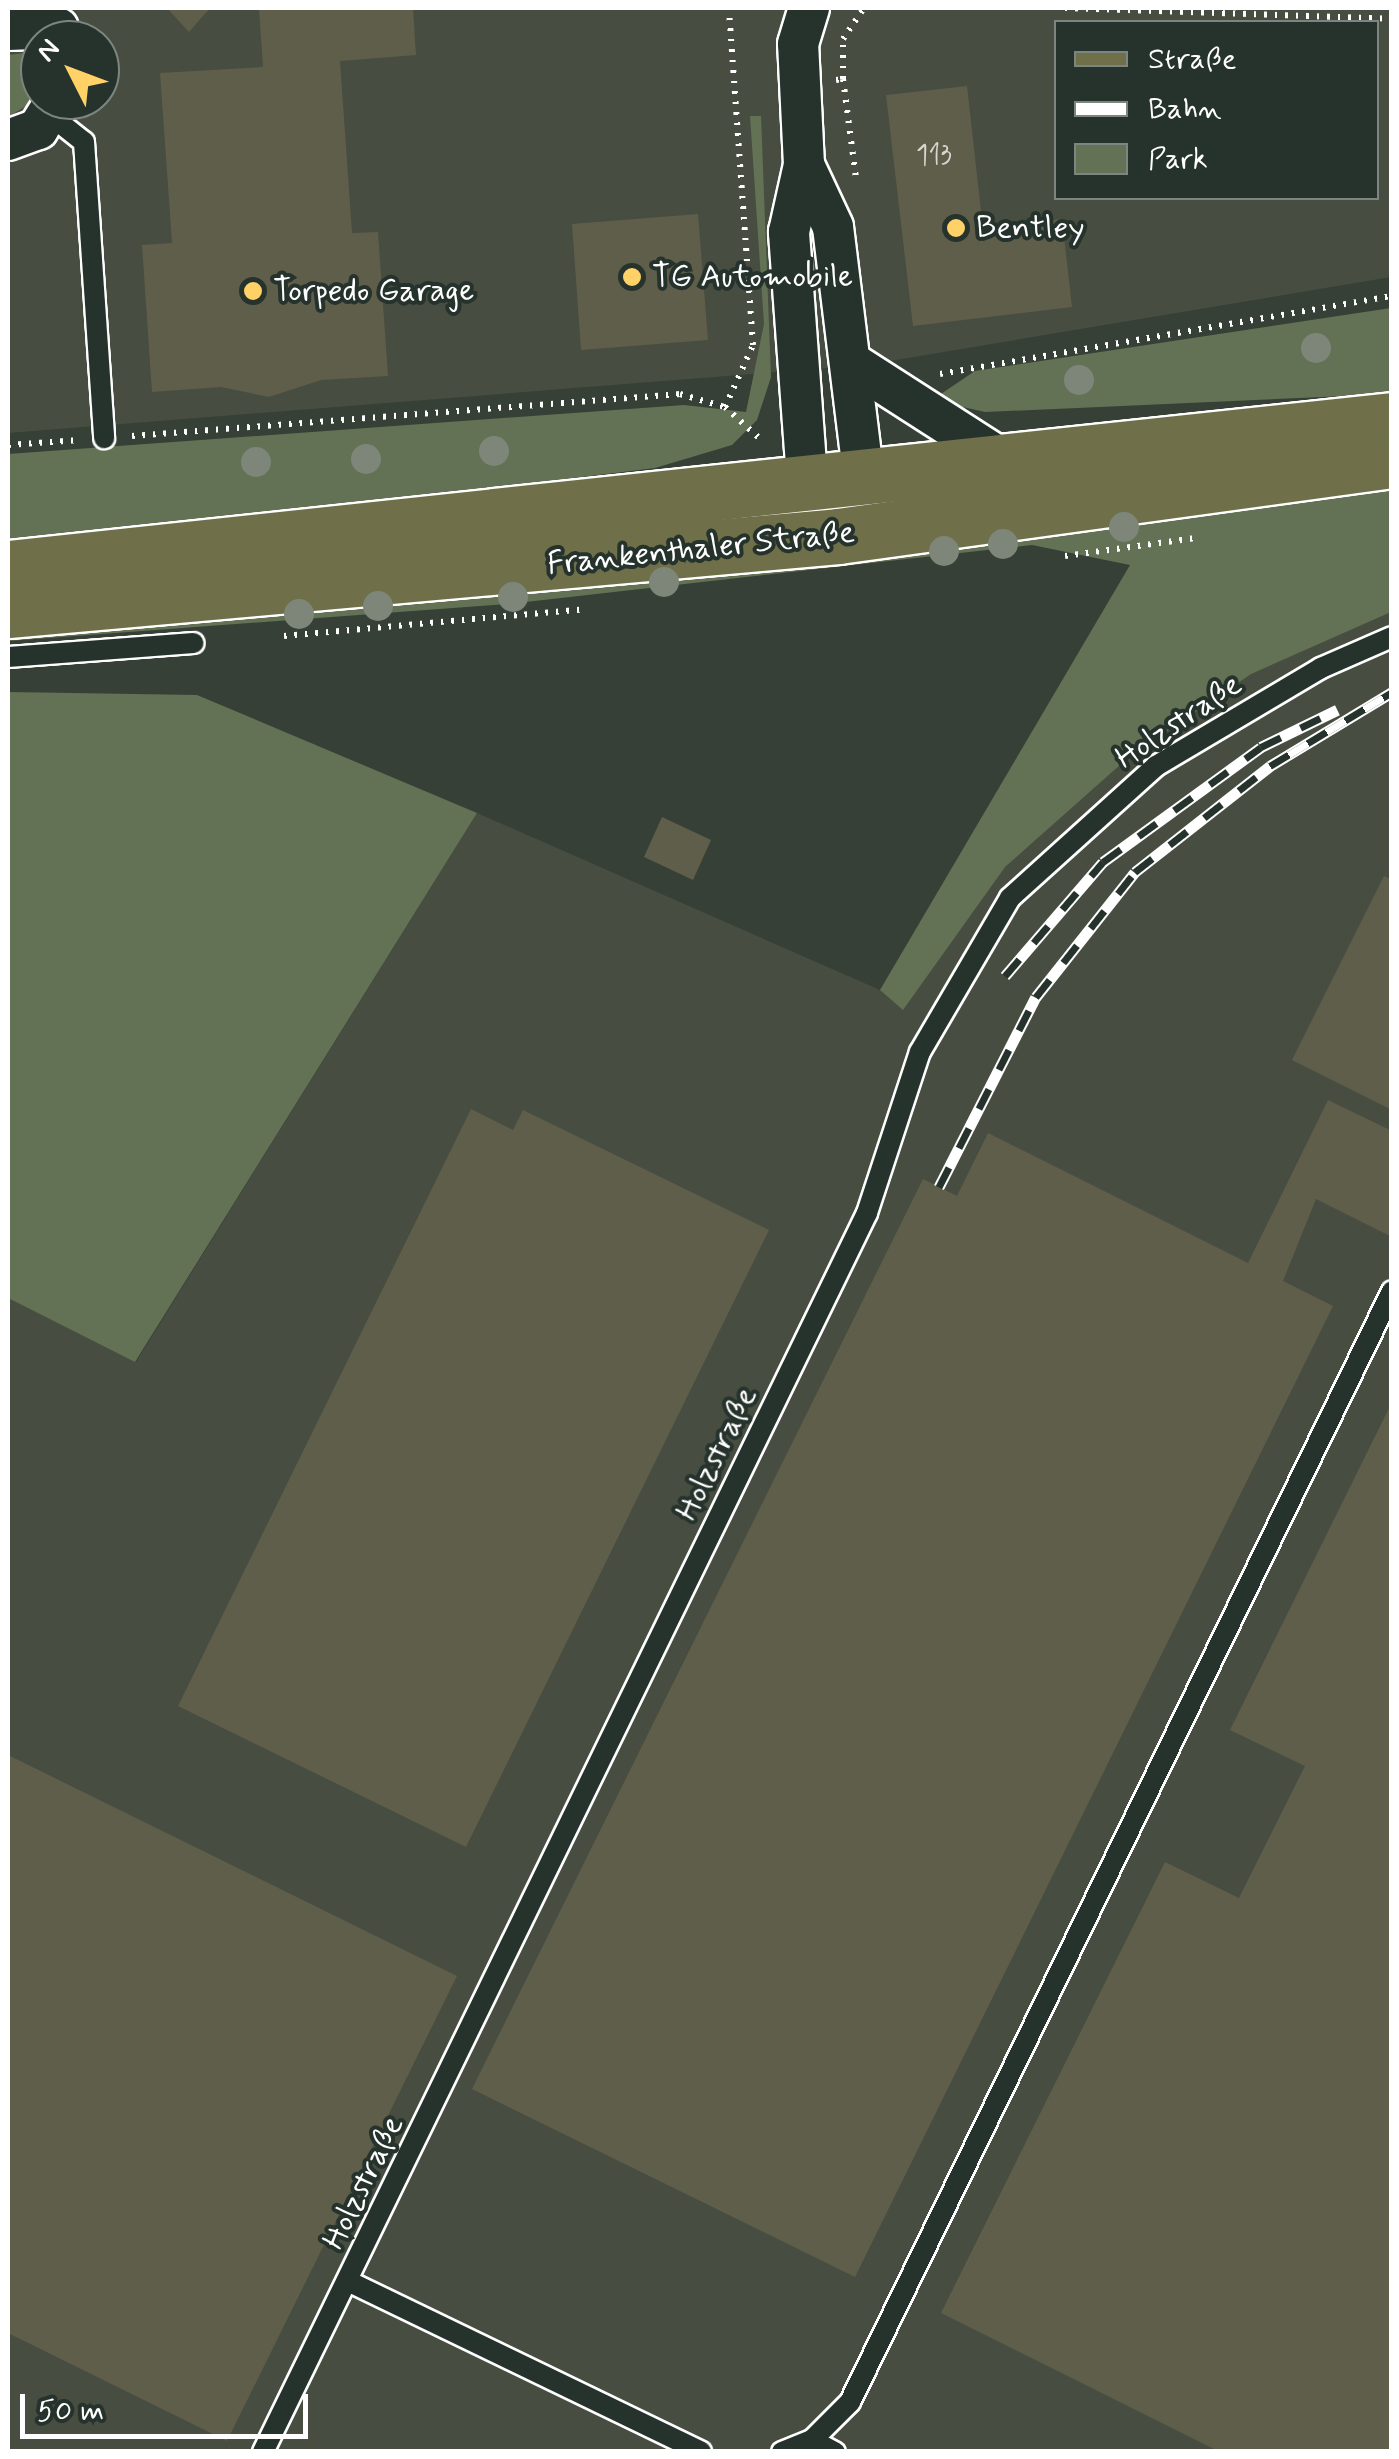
<!DOCTYPE html>
<meta charset="utf-8">
<style>
body{margin:0}
#map{position:relative;width:1399px;height:2459px;overflow:hidden;background:#374036;font-family:Mynerve,sans-serif}
div>[style]{position:absolute}
.built>*{inset:0;background:#474d40}
.green>*{inset:0;background:#637254}
.building>*{inset:0;background:#5f5e4a}
.path>*{height:6px;margin-top:-3px;transform-origin:0;background:repeating-linear-gradient(90deg,#fff 0 2.5px,transparent 0 10.5px)}
.roads{filter:drop-shadow(2px 0 #fff) drop-shadow(-2px 0 #fff) drop-shadow(0 2px #fff) drop-shadow(0 -2px #fff)}
.service>*{height:20px;margin:-10px;padding:0 10px;transform-origin:10px;border-radius:10px;background:#26332d}
.minor>*{height:40px;margin:-20px;padding:0 20px;transform-origin:20px;border-radius:20px;background:#26332d}
.primary>*{height:55px;margin:-27.5px;padding:0 27.5px;transform-origin:27.5px;border-radius:27.5px;background:#6f704a}
.rail>*{height:11px;margin-top:-5.5px;transform-origin:0;background:repeating-linear-gradient(90deg,#26332d 0 22px,#fff 0 44px);box-sizing:border-box;border-block:2px solid #fff}
.trees>*{width:30px;height:30px;margin:-15px;border-radius:50%;background:#7e867a}
.dots>*{width:28px;height:28px;translate:-50% -50%;box-sizing:border-box;border:5px solid #26332d;border-radius:50%}
span{translate:-50% -50%;white-space:nowrap;text-align:center;line-height:1.15;-webkit-text-stroke:8px #26332d;paint-order:stroke}
.number-label{font-size:28px;color:#d7d7d2}
.number-label span{-webkit-text-stroke-width:0}
.poi-label{font-size:32px;color:#fff}
.left{translate:0 -50%;text-align:left}
.street-label{font-size:32px;color:#fff}
.frame{position:absolute;inset:0;border:10px solid #fff;pointer-events:none}
.legend{position:absolute;left:1054px;top:20px;width:325px;height:180px;box-sizing:border-box;background:#26332d;border:2px solid #7d8581;margin:0;padding:12px 18px;list-style:none;font-size:30px;color:#fff}
.legend li{display:flex;align-items:center;gap:20px;height:50px}
.legend b{width:50px;border:2px solid #7d8581}
.north{position:absolute;left:20px;top:20px;width:100px;height:100px;box-sizing:border-box;background:#26332d;border:2px solid #7d8581;border-radius:50%;rotate:312deg;font-size:28px;font-weight:700;line-height:40px;text-align:center;color:#fff}
.north::after{content:'';display:block;margin:auto;width:35px;height:45px;background:#ffd166;clip-path:polygon(50% 0,100% 100%,50% 72%,0 100%)}
.scale{position:absolute;left:20px;top:2394px;width:288px;height:45px;box-sizing:border-box;border:5px solid #fff;border-top:0;padding-left:12px;font-size:30px;line-height:35px;white-space:nowrap;color:#fff;-webkit-text-stroke:8px #26332d;paint-order:stroke}
</style>
<div id="map">
<div class="built">
<div style="clip-path:polygon(evenodd,8px 8px,1391px 8px,1391px 277px,866px 365px,8px 433px,8px 8px,1056px 22px,1376px 22px,1376px 198px,1056px 198px,1056px 22px,8px 8px,40px 40px,100px 40px,100px 100px,40px 100px,40px 40px)"></div>
<div style="clip-path:polygon(1391px 527px,1391px 2451px,8px 2451px,8px 1298px,136px 1362px,477px 813px,880px 990px,1138px 565px)"></div>
</div>
<div class="green">
<div style="clip-path:polygon(33px 52px,31px 103px,8px 117px,8px 55px)"></div>
<div style="clip-path:polygon(750px 116px,761px 116px,771px 377px,757px 420px,732px 445px,655px 468px,8px 547px,8px 454px,684px 405px,746px 412px,764px 324px)"></div>
<div style="clip-path:polygon(1391px 308px,1391px 394px,985px 412px,932px 400px,975px 371px)"></div>
<div style="clip-path:polygon(1391px 480px,1391px 612px,1251px 674px,1129px 757px,1005px 867px,903px 1010px,880px 990px,1130px 565px,1032px 545px,507px 604px,8px 641px,8px 626px)"></div>
<div style="clip-path:polygon(8px 692px,197px 695px,477px 813px,135px 1362px,8px 1298px)"></div>
</div>
<div class="building">
<div style="clip-path:polygon(167px 8px,210px 8px,189px 32px)"></div>
<div style="clip-path:polygon(259px 8px,413px 8px,416px 55px,340px 61px,352px 233px,378px 232px,388px 376px,321px 380px,269px 397px,221px 387px,152px 392px,142px 245px,172px 243px,160px 73px,263px 67px)"></div>
<div style="clip-path:polygon(967px 86px,983px 229px,1062px 219px,1072px 307px,913px 326px,886px 95px)"></div>
<div style="clip-path:polygon(698px 214px,708px 340px,581px 350px,572px 224px)"></div>
<div style="clip-path:polygon(662px 817px,711px 840px,693px 880px,644px 857px)"></div>
<div style="clip-path:polygon(1384px 876px,1392px 880px,1392px 1110px,1292px 1060px)"></div>
<div style="clip-path:polygon(1328px 1100px,1392px 1131px,1392px 1237px,1316px 1199px,1283px 1281px,1333px 1306px,855px 2277px,472px 2089px,923px 1179px,957px 1196px,988px 1133px,1248px 1263px)"></div>
<div style="clip-path:polygon(471px 1109px,513px 1130px,523px 1110px,769px 1230px,466px 1847px,178px 1706px)"></div>
<div style="clip-path:polygon(1392px 1402px,1392px 2452px,1220px 2452px,941px 2313px,1165px 1862px,1239px 1898px,1305px 1766px,1230px 1730px)"></div>
<div style="clip-path:polygon(8px 1755px,457px 1976px,227px 2441px,8px 2333px)"></div>
</div>
<div class="path">
<div style="left:1065px;top:8px;width:327px;rotate:1.9deg"></div>
<div style="left:843px;top:79px;width:40px;rotate:-90deg"></div>
<div style="left:843px;top:39px;width:37px;rotate:-56deg"></div>
<div style="left:836px;top:80px;width:7px;rotate:-8deg"></div>
<div style="left:843px;top:79px;width:100px;rotate:82.5deg"></div>
<div style="left:940px;top:374px;width:459px;rotate:-9.8deg"></div>
<div style="left:725px;top:407px;width:68px;rotate:-65.7deg"></div>
<div style="left:753px;top:345px;width:338px;rotate:-94.1deg"></div>
<div style="left:132px;top:436px;width:550px;rotate:-4.38deg"></div>
<div style="left:680px;top:394px;width:47px;rotate:16.1deg"></div>
<div style="left:725px;top:407px;width:45px;rotate:42.3deg"></div>
<div style="left:8px;top:445px;width:72px;rotate:-4deg"></div>
<div style="left:1065px;top:556px;width:132px;rotate:-7.8deg"></div>
<div style="left:284px;top:636px;width:302px;rotate:-5.1deg"></div>
</div>
<div class="roads">
<div class="service">
<div style="left:50px;top:115px;width:43px;rotate:38.5deg"></div>
<div style="left:84px;top:142px;width:297px;rotate:86.1deg"></div>
<div style="left:8px;top:657px;width:186px;rotate:-4.3deg"></div>
<div style="left:350px;top:2282px;width:390px;rotate:25.8deg"></div>
<div style="left:812px;top:2440px;width:26px;rotate:28deg"></div>
<div style="left:263px;top:2452px;width:1378px;rotate:-64.01deg"></div>
<div style="left:867px;top:1213px;width:169px;rotate:-71.8deg"></div>
<div style="left:920px;top:1052px;width:178px;rotate:-59.7deg"></div>
<div style="left:1010px;top:898px;width:197px;rotate:-42.1deg"></div>
<div style="left:1156px;top:766px;width:192px;rotate:-30.7deg"></div>
<div style="left:1321px;top:668px;width:77px;rotate:-23.6deg"></div>
<div style="left:782px;top:2452px;width:32px;rotate:-22deg"></div>
<div style="left:812px;top:2440px;width:54px;rotate:-45deg"></div>
<div style="left:850px;top:2402px;width:1236px;rotate:-63.99deg"></div>
</div>
<div class="minor">
<div style="left:8px;top:30px;width:50px;rotate:-2.3deg"></div>
<div style="left:8px;top:140px;width:32px;rotate:-20deg"></div>
<div style="left:38px;top:129px;width:34px;rotate:-58deg"></div>
<div style="left:804px;top:165px;width:68px;rotate:64.9deg"></div>
<div style="left:833px;top:227px;width:247px;rotate:83deg"></div>
<div style="left:852px;top:363px;width:176px;rotate:32.7deg"></div>
<div style="left:807px;top:478px;width:247px;rotate:-94.2deg"></div>
<div style="left:789px;top:232px;width:69px;rotate:-77.4deg"></div>
<div style="left:804px;top:165px;width:121px;rotate:-92.8deg"></div>
<div style="left:798px;top:44px;width:38px;rotate:-73deg"></div>
</div>
<div class="primary">
<div style="left:8px;top:568px;width:1392px;rotate:-6.1deg"></div>
<div style="left:8px;top:610px;width:833px;rotate:-5.09deg"></div>
<div style="left:838px;top:536px;width:559px;rotate:-7.81deg"></div>
</div>
</div>
<div class="rail">
<div style="left:1005px;top:976px;width:150px;rotate:-49.3deg"></div>
<div style="left:1103px;top:862px;width:195px;rotate:-36deg"></div>
<div style="left:1261px;top:747px;width:85px;rotate:-26deg"></div>
<div style="left:939px;top:1187px;width:213px;rotate:-63deg"></div>
<div style="left:1036px;top:997px;width:159px;rotate:-51.6deg"></div>
<div style="left:1135px;top:872px;width:172px;rotate:-38.1deg"></div>
<div style="left:1270px;top:766px;width:143px;rotate:-31.2deg"></div>
</div>
<div class="trees">
<div style="left:1316px;top:348px"></div>
<div style="left:1079px;top:380px"></div>
<div style="left:494px;top:451px"></div>
<div style="left:366px;top:459px"></div>
<div style="left:256px;top:462px"></div>
<div style="left:1124px;top:527px"></div>
<div style="left:1003px;top:544px"></div>
<div style="left:944px;top:551px"></div>
<div style="left:664px;top:582px"></div>
<div style="left:513px;top:597px"></div>
<div style="left:378px;top:606px"></div>
<div style="left:299px;top:614px"></div>
</div>
<div class="dots">
<div style="left:956px;top:228px;background:#ffd166"></div>
<div style="left:632px;top:277px;background:#ffd166"></div>
<div style="left:253px;top:291px;background:#ffd166"></div>
</div>
<div class="number-label">
<span style="left:934px;top:157px">113</span>
</div>
<div class="poi-label">
<span class="left" style="left:976px;top:228px">Bentley</span>
<span class="left" style="left:652px;top:277px">TG Automobile</span>
<span class="left" style="left:273px;top:291px">Torpedo Garage</span>
</div>
<div class="street-label">
<span style="left:701px;top:549px;rotate:-6deg">Frankenthaler Straße</span>
<span style="left:1179px;top:722px;rotate:-34deg">Holzstraße</span>
<span style="left:717px;top:1454px;rotate:-64deg">Holzstraße</span>
<span style="left:364px;top:2183px;rotate:-64deg">Holzstraße</span>
</div>
<div class="frame"></div>
<ul class="legend">
<li><b style="height:12px;background:#6f704a"></b>Straße</li>
<li><b style="height:12px;background:#fff"></b>Bahn</li>
<li><b style="height:28px;background:#637254"></b>Park</li>
</ul>
<div class="north">N</div>
<div class="scale">50 m</div>
</div>
